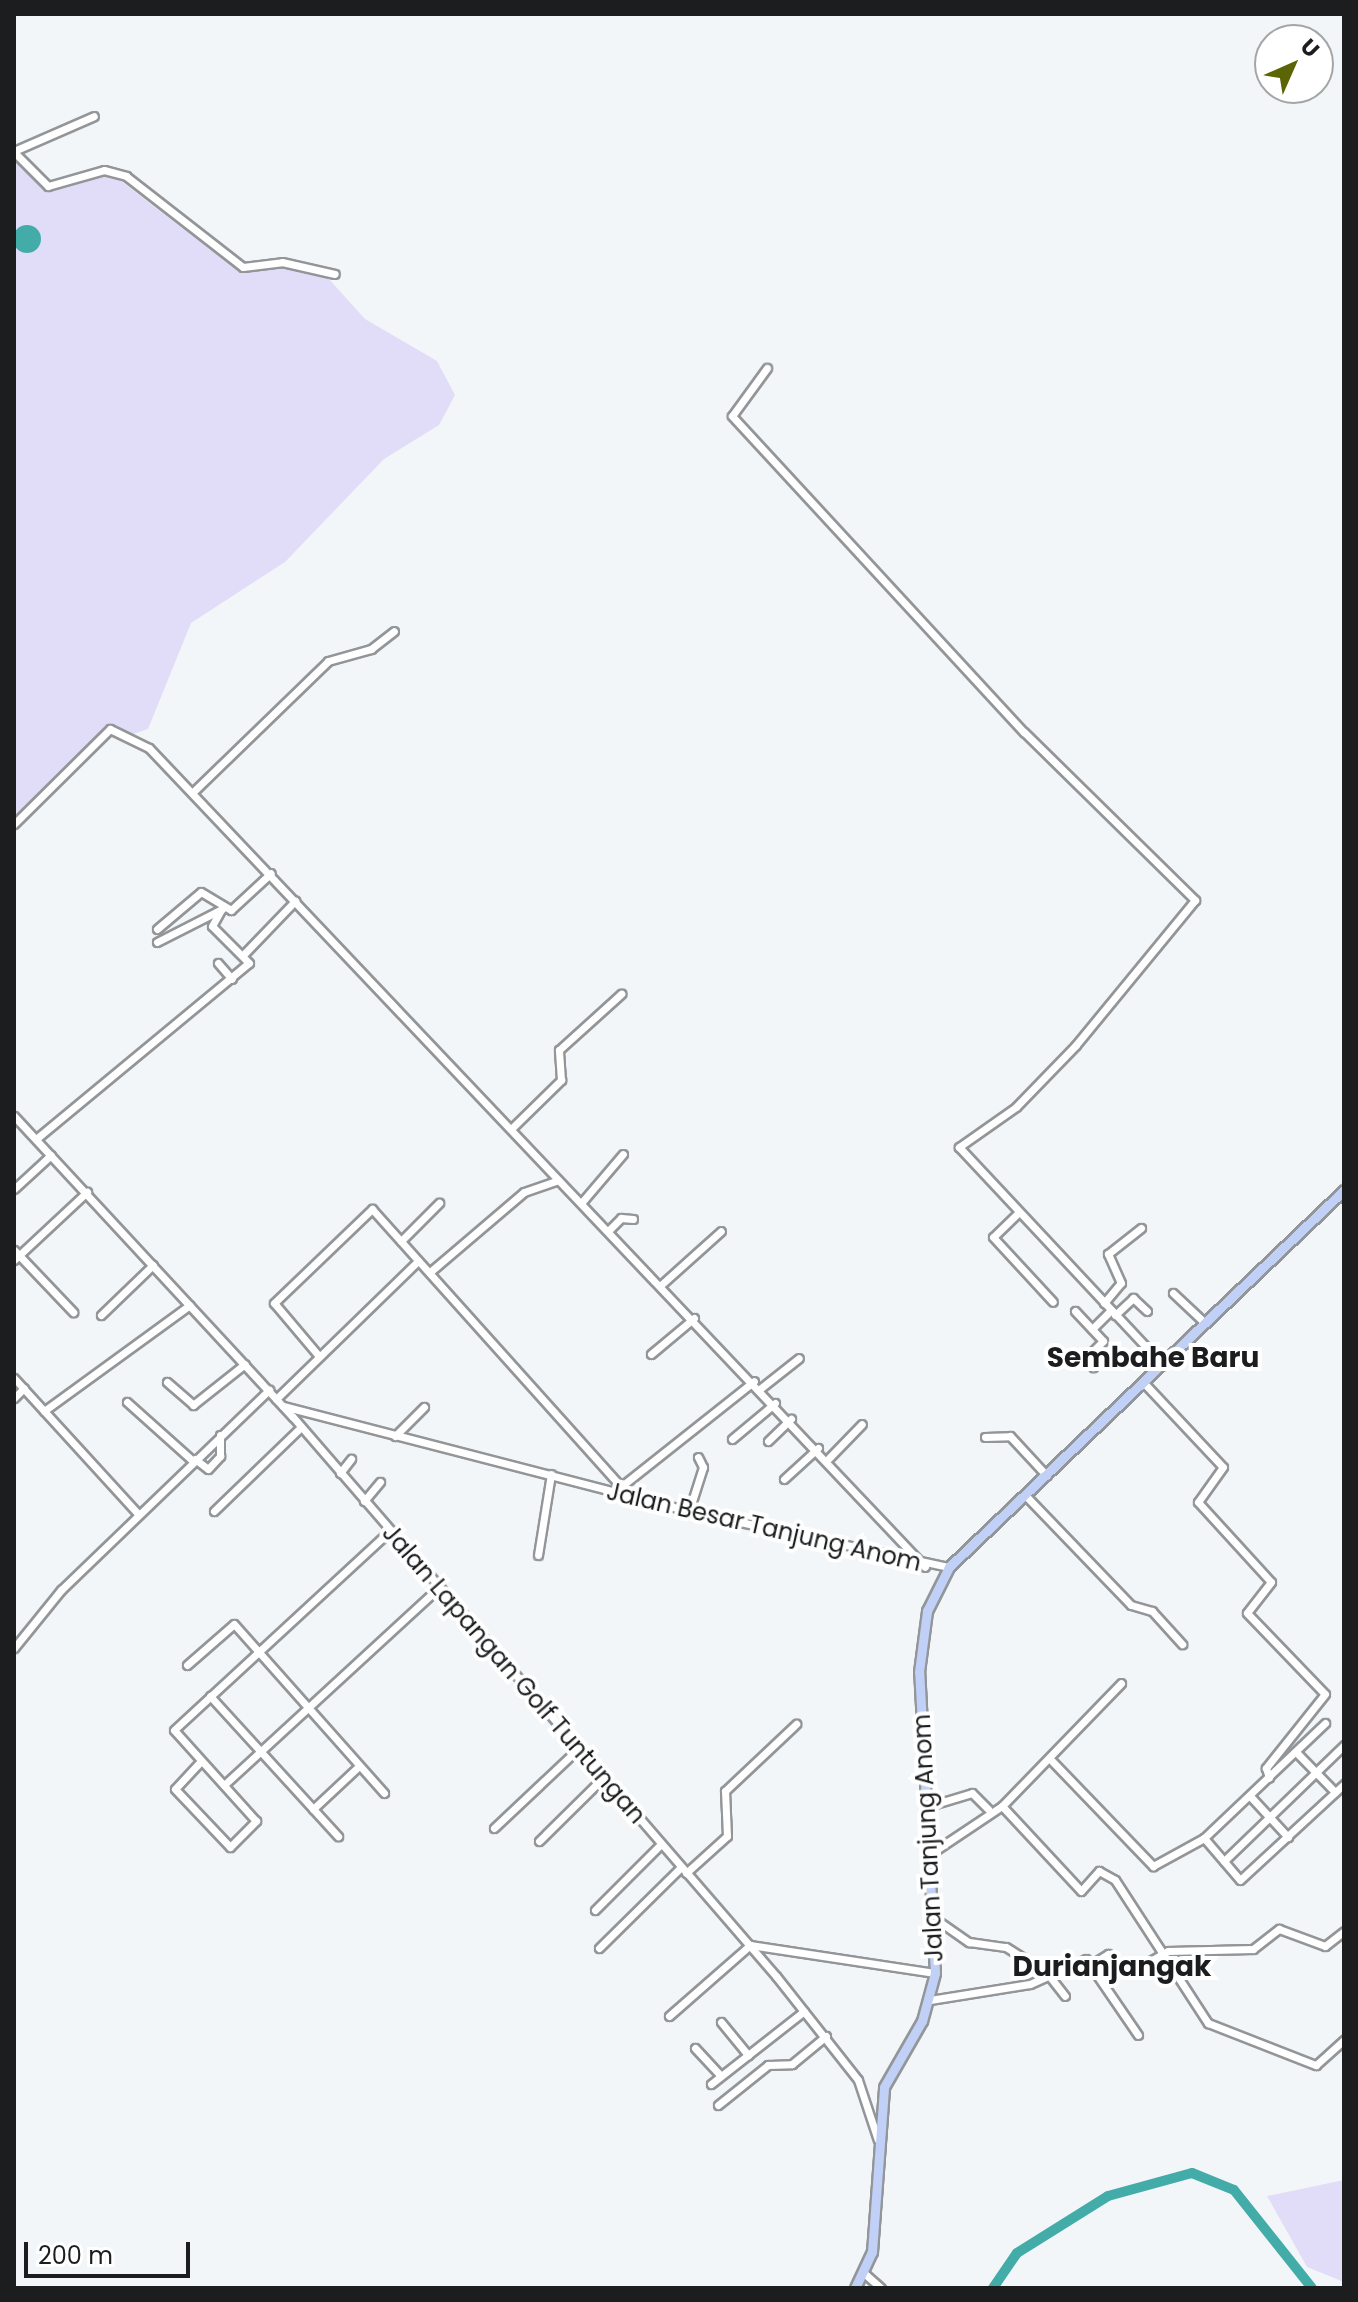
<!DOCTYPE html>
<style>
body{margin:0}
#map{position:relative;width:1358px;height:2302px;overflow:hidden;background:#f2f6f9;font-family:Poppins,sans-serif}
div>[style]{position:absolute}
.green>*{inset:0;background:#e1dcf8}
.water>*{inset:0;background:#43aca8}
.round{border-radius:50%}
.river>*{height:10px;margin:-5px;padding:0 5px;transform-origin:5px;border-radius:5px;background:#43aca8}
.roads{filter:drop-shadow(2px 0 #939699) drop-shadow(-2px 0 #939699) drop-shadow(0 2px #939699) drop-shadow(0 -2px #939699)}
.minor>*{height:7px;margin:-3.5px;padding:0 3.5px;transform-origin:3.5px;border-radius:3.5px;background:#fff}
.major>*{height:9px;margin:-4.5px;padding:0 4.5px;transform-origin:4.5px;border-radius:4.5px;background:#c1d0f6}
span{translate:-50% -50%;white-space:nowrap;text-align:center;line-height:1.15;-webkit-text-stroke:8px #fff;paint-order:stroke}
.street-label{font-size:24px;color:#1c1d1e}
.quarter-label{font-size:28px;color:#1c1d1e;font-weight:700}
.frame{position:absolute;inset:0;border:16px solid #1c1d1e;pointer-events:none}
.north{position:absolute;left:1254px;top:24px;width:80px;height:80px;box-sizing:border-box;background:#fff;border:2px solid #a4a5a5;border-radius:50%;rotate:45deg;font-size:22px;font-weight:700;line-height:32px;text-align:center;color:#1c1d1e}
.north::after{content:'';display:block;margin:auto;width:28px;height:36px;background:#5c6505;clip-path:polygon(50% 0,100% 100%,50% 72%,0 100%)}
.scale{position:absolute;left:24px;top:2242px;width:166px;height:36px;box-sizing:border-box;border:4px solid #1c1d1e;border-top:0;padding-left:10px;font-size:24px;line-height:28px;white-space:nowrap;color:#1c1d1e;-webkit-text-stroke:6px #fff;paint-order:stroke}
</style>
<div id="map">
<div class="green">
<div style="clip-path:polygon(14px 155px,50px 190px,108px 171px,239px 272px,277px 265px,327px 277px,365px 319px,437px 361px,455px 395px,439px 425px,384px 459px,285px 562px,191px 623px,148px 729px,133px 734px,108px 726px,14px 820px)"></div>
<div style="clip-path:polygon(1344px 2180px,1344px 2282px,1307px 2267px,1267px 2196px)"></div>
</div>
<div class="water">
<div class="round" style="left:13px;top:225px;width:28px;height:28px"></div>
</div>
<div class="river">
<div style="left:993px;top:2288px;width:42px;rotate:-55.6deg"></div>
<div style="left:1017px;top:2253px;width:107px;rotate:-32.1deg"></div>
<div style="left:1108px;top:2196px;width:87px;rotate:-15.3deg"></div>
<div style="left:1192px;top:2173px;width:45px;rotate:22deg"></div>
<div style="left:1234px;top:2190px;width:125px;rotate:51.5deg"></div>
</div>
<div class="roads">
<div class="minor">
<div style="left:14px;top:151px;width:87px;rotate:-23.6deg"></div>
<div style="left:14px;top:152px;width:48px;rotate:45deg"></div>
<div style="left:48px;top:186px;width:58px;rotate:-15.9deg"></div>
<div style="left:104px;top:170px;width:23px;rotate:15deg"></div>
<div style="left:126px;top:176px;width:148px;rotate:37.9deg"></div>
<div style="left:243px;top:267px;width:39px;rotate:-7deg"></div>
<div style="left:282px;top:262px;width:54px;rotate:12.8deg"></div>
<div style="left:767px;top:368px;width:59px;rotate:126.1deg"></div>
<div style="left:732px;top:416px;width:430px;rotate:47.3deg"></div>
<div style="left:1024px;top:732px;width:240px;rotate:44.5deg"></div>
<div style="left:1195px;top:900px;width:188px;rotate:129.4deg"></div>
<div style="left:1076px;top:1045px;width:86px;rotate:134.1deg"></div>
<div style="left:1016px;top:1107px;width:70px;rotate:144.9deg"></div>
<div style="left:959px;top:1147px;width:299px;rotate:46.9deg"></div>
<div style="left:193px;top:792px;width:188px;rotate:-44.1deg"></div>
<div style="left:328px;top:661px;width:45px;rotate:-15.6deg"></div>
<div style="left:371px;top:649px;width:29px;rotate:-38deg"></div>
<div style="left:14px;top:824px;width:135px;rotate:-44.7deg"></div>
<div style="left:110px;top:729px;width:43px;rotate:26deg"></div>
<div style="left:149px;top:748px;width:1128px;rotate:46.54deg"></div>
<div style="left:157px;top:929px;width:57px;rotate:-40.1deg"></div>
<div style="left:201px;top:892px;width:35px;rotate:31deg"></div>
<div style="left:231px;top:910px;width:54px;rotate:-42.8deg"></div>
<div style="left:157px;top:942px;width:73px;rotate:-26.9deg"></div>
<div style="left:244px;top:954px;width:74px;rotate:-46.1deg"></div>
<div style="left:218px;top:963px;width:21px;rotate:49deg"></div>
<div style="left:14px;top:1116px;width:410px;rotate:47.2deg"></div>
<div style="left:293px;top:1417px;width:739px;rotate:49.17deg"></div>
<div style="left:776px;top:1976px;width:132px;rotate:51.7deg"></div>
<div style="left:858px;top:2080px;width:63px;rotate:71.6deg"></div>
<div style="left:512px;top:1128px;width:69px;rotate:-44.4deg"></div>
<div style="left:561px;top:1080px;width:30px;rotate:-94deg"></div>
<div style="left:559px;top:1050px;width:84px;rotate:-42.1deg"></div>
<div style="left:36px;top:1139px;width:276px;rotate:-39.6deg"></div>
<div style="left:249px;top:963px;width:52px;rotate:-135deg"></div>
<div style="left:212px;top:926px;width:18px;rotate:-61deg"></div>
<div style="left:14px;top:1189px;width:50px;rotate:-42.6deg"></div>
<div style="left:582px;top:1202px;width:63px;rotate:-49.5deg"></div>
<div style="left:1017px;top:1214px;width:33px;rotate:136deg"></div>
<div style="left:993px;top:1237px;width:88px;rotate:47.3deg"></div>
<div style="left:609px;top:1230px;width:17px;rotate:-45deg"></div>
<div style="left:621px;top:1218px;width:12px;rotate:5deg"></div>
<div style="left:401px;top:1241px;width:54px;rotate:-45deg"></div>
<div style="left:14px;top:1250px;width:86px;rotate:46.4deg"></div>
<div style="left:14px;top:1260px;width:100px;rotate:-43deg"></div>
<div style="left:430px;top:1272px;width:123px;rotate:-40.4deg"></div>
<div style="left:524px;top:1192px;width:36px;rotate:-19deg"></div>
<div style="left:662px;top:1284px;width:79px;rotate:-41.9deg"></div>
<div style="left:1173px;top:1293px;width:44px;rotate:43.2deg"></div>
<div style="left:1104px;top:1303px;width:26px;rotate:-50deg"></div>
<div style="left:1121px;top:1283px;width:32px;rotate:-114deg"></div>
<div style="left:1108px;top:1254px;width:42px;rotate:-38.2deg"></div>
<div style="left:1075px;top:1311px;width:41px;rotate:47deg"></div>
<div style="left:1103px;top:1341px;width:23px;rotate:135deg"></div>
<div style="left:1087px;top:1357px;width:12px;rotate:59deg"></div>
<div style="left:101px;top:1315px;width:72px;rotate:-43.9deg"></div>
<div style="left:1115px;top:1315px;width:25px;rotate:-43deg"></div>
<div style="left:1133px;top:1298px;width:19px;rotate:43deg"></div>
<div style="left:1092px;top:1329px;width:27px;rotate:-45deg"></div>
<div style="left:651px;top:1354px;width:56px;rotate:-39.9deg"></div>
<div style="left:318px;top:1355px;width:68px;rotate:-130.2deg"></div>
<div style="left:274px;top:1303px;width:136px;rotate:-43.8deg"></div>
<div style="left:372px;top:1209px;width:387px;rotate:48.1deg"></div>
<div style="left:14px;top:1378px;width:184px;rotate:47.6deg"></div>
<div style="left:167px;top:1382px;width:35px;rotate:41deg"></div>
<div style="left:193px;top:1405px;width:66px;rotate:-38.3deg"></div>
<div style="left:1144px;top:1383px;width:115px;rotate:46.8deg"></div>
<div style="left:1223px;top:1467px;width:43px;rotate:125.5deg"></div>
<div style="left:1198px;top:1502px;width:108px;rotate:47.6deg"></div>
<div style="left:1271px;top:1582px;width:39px;rotate:128deg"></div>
<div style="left:1247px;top:1613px;width:112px;rotate:46.1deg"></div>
<div style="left:1325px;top:1694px;width:95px;rotate:128.6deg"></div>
<div style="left:1266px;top:1768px;width:10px;rotate:73deg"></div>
<div style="left:761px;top:1388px;width:48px;rotate:-38.3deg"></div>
<div style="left:14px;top:1398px;width:14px;rotate:-45deg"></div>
<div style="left:276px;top:1399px;width:198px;rotate:-44.2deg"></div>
<div style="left:127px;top:1402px;width:89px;rotate:41.8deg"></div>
<div style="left:283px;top:1406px;width:419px;rotate:14.5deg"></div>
<div style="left:689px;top:1511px;width:266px;rotate:12.2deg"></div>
<div style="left:44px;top:1411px;width:180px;rotate:-36deg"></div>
<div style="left:395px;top:1436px;width:41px;rotate:-45deg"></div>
<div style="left:985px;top:1437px;width:25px;rotate:-2deg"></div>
<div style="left:1010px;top:1436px;width:54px;rotate:47.2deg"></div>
<div style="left:732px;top:1439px;width:56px;rotate:-39.9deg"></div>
<div style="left:768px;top:1441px;width:32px;rotate:-44deg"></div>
<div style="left:829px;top:1458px;width:47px;rotate:-45.9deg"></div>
<div style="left:195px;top:1459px;width:16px;rotate:38deg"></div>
<div style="left:208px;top:1469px;width:18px;rotate:-47deg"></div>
<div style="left:220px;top:1456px;width:21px;rotate:-90deg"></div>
<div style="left:340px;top:1473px;width:18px;rotate:-52deg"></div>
<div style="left:784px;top:1479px;width:46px;rotate:-42.4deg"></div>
<div style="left:623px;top:1485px;width:167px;rotate:-38.4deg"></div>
<div style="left:1026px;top:1496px;width:151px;rotate:46.1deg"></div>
<div style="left:1131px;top:1605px;width:22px;rotate:16deg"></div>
<div style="left:1152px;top:1611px;width:45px;rotate:47.7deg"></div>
<div style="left:364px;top:1501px;width:25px;rotate:-50deg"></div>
<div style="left:214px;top:1511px;width:121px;rotate:-44deg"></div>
<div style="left:689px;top:1511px;width:46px;rotate:-72.3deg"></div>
<div style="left:703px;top:1467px;width:11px;rotate:-117deg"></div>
<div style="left:538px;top:1555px;width:82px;rotate:-80.9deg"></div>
<div style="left:14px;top:1648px;width:75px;rotate:-51deg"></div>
<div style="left:61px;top:1590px;width:289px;rotate:-43.9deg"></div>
<div style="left:187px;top:1665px;width:62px;rotate:-41.1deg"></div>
<div style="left:234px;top:1624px;width:226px;rotate:48.4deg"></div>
<div style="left:210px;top:1696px;width:190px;rotate:47.6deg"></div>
<div style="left:1296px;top:1752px;width:56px;rotate:45.7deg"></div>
<div style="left:201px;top:1761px;width:38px;rotate:133deg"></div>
<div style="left:175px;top:1789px;width:80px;rotate:46.5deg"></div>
<div style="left:230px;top:1847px;width:37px;rotate:-45deg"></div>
<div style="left:256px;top:1821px;width:122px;rotate:-132deg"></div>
<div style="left:174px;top:1730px;width:294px;rotate:-42.7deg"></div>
<div style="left:1052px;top:1761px;width:146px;rotate:46.1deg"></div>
<div style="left:1153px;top:1866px;width:58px;rotate:-28.8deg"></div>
<div style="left:1204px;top:1838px;width:167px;rotate:-43.5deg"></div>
<div style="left:224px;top:1785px;width:292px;rotate:-42.6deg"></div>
<div style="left:1250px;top:1796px;width:56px;rotate:47.2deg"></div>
<div style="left:929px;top:1806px;width:45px;rotate:-16.8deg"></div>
<div style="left:972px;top:1793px;width:23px;rotate:45deg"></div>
<div style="left:1002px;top:1806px;width:116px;rotate:47.1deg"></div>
<div style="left:1081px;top:1891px;width:27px;rotate:-48deg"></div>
<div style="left:1099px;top:1871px;width:18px;rotate:29deg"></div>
<div style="left:1115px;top:1880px;width:171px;rotate:57deg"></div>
<div style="left:1208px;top:2023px;width:116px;rotate:21.3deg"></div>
<div style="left:1316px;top:2065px;width:38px;rotate:-42deg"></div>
<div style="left:313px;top:1809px;width:63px;rotate:-43.1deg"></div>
<div style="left:494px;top:1828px;width:117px;rotate:-43.3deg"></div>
<div style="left:1204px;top:1838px;width:55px;rotate:49.4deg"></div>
<div style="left:1240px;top:1880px;width:142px;rotate:-42.7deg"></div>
<div style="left:539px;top:1841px;width:91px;rotate:-44.6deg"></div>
<div style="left:933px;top:1852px;width:83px;rotate:-33.7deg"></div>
<div style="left:1002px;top:1806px;width:171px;rotate:-45.9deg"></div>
<div style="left:1224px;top:1861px;width:167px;rotate:-44deg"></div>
<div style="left:686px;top:1873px;width:55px;rotate:-42.1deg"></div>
<div style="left:727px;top:1836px;width:45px;rotate:-92.5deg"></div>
<div style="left:725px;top:1791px;width:98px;rotate:-43.3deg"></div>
<div style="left:595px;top:1910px;width:93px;rotate:-45deg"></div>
<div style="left:937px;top:1920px;width:39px;rotate:35deg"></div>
<div style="left:969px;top:1942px;width:37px;rotate:8deg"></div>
<div style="left:1006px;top:1947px;width:49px;rotate:32.4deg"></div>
<div style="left:1047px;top:1973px;width:29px;rotate:52deg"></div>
<div style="left:599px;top:1948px;width:115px;rotate:-44.6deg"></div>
<div style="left:1092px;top:1964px;width:19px;rotate:-32deg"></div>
<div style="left:1108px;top:1954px;width:28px;rotate:42deg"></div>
<div style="left:1129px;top:1973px;width:45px;rotate:-29.4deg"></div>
<div style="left:1168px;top:1951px;width:85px;rotate:-1.3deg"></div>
<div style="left:1253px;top:1949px;width:33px;rotate:-38deg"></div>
<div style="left:1279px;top:1929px;width:49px;rotate:20.3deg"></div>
<div style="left:1325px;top:1946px;width:24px;rotate:-38deg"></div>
<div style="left:930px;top:2000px;width:101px;rotate:-9.1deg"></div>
<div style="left:1030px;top:1984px;width:61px;rotate:-24.1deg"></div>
<div style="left:1086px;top:1959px;width:92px;rotate:55.6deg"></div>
<div style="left:669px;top:2016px;width:108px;rotate:-41.2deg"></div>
<div style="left:750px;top:1945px;width:187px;rotate:8.6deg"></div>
<div style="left:721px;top:2022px;width:43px;rotate:50.7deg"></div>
<div style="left:695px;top:2048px;width:38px;rotate:47deg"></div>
<div style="left:711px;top:2084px;width:118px;rotate:-38.1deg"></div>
<div style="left:718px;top:2105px;width:64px;rotate:-38.7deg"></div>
<div style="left:768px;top:2065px;width:24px;rotate:-2deg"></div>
<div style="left:792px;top:2064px;width:44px;rotate:-39.5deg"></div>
<div style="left:865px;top:2274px;width:21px;rotate:41deg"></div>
</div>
<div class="major">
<div style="left:855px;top:2288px;width:40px;rotate:-65deg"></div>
<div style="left:872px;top:2252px;width:165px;rotate:-85.8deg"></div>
<div style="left:884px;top:2087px;width:76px;rotate:-60.1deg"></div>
<div style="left:922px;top:2021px;width:50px;rotate:-74.8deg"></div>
<div style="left:935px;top:1973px;width:301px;rotate:-93deg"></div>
<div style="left:919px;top:1672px;width:62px;rotate:-82.5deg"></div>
<div style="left:927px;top:1611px;width:49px;rotate:-63.4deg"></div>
<div style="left:949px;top:1567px;width:546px;rotate:-43.66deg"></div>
</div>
</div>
<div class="street-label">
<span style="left:764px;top:1527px;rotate:13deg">Jalan Besar Tanjung Anom</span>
<span style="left:514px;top:1674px;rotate:49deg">Jalan Lapangan Golf Tuntungan</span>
<span style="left:928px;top:1838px;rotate:-93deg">Jalan Tanjung Anom</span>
</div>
<div class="quarter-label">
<span style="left:1153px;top:1358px">Sembahe Baru</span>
<span style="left:1112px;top:1967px">Durianjangak</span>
</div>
<div class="frame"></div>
<div class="north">U</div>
<div class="scale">200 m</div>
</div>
